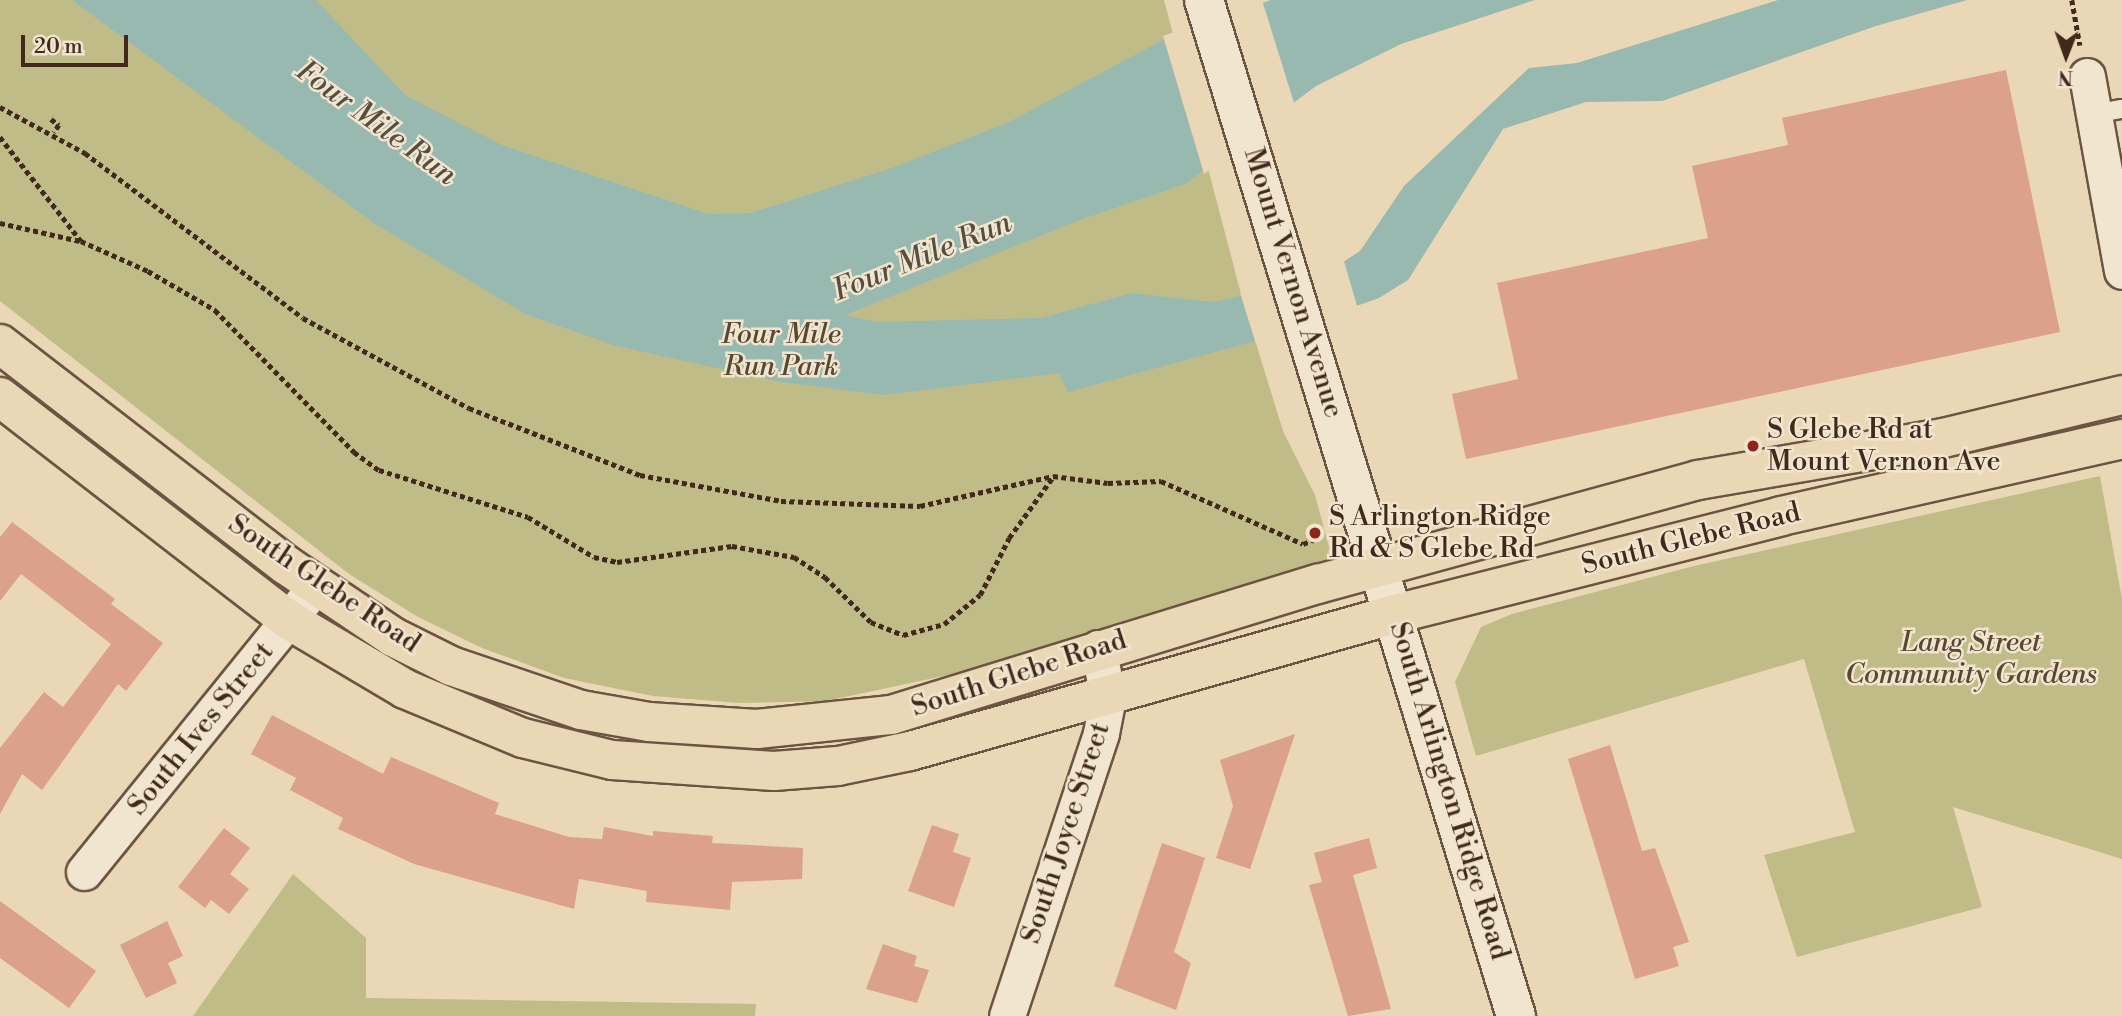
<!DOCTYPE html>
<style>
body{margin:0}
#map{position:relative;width:2122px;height:1016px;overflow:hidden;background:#ead7b5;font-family:"Libre Bodoni",serif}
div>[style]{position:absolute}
.green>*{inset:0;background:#bfbc88}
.water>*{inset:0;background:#98b9af}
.pier>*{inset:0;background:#ead7b5}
.building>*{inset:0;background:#dba18b}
.path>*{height:4.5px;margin-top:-2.25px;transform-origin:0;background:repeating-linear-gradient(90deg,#412a1b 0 5px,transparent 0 8.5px)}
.roads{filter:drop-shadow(2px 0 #6b5542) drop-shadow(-2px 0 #6b5542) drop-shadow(0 2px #6b5542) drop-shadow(0 -2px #6b5542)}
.service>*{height:18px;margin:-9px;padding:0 9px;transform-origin:9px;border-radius:9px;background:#f1e5cf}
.minor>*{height:35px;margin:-17.5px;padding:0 17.5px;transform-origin:17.5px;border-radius:17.5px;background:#f1e5cf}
.secondary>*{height:38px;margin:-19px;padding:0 19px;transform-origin:19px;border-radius:19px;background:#f1e5cf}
.primary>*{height:38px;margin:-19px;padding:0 19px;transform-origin:19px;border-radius:19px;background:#ead7b5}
.dots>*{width:19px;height:19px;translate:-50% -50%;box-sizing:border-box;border:4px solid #f1e5cf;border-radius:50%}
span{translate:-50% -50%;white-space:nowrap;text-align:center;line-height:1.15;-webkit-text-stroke:5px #f1e5cf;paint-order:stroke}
.street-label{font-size:28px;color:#412a1b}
.park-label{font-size:28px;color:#5a4731;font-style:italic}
.poi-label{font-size:28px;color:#412a1b}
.left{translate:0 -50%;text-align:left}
.water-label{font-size:30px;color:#574e40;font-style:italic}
.north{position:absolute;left:2031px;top:21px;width:70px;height:70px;-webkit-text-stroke:5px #f1e5cf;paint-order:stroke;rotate:181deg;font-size:19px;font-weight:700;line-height:28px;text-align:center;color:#412a1b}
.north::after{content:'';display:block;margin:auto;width:24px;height:32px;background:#412a1b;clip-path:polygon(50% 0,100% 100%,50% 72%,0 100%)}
.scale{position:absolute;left:21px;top:35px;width:107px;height:32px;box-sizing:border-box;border:4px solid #412a1b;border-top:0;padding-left:9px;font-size:21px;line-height:24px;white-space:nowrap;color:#412a1b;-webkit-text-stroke:5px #f1e5cf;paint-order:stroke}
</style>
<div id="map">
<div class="green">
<div style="clip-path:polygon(0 0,1164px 0,1242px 298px,1283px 431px,1315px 495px,1329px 547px,1328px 562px,1000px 664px,826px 701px,739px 703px,653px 696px,564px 678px,482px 648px,418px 617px,349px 574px,0 301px)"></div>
<div style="clip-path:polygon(2100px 476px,2122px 599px,2122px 859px,1953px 807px,1982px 907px,1797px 957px,1764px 855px,1855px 832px,1804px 659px,1476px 756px,1455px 682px,1481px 627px,1512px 614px,1694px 566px)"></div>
<div style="clip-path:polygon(293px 874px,366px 938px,366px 998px,756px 1004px,755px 1016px,193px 1016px)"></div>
</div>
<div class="water">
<div style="clip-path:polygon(72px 0,316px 0,405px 95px,502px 145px,709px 214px,751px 213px,889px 169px,1007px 123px,1176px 33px,1271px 0,1535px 0,1401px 44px,1316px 86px,1185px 184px,1080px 220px,845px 315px,877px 322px,1041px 318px,1132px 293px,1213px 302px,1316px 280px,1360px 251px,1404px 186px,1529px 68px,1577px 63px,1778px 0,1967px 0,1876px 26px,1662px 101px,1586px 102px,1503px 129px,1408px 280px,1379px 298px,1263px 339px,1068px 392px,1059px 373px,883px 395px,782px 382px,689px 362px,613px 345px,525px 314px,375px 224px)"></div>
</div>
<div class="pier">
<div style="clip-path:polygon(1262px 0,1295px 106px,1204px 174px,1163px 36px)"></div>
<div style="clip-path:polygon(1343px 258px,1358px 309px,1256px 344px,1240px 293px,1315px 277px)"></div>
</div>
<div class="building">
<div style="clip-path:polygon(2006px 70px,2060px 332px,1466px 459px,1452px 394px,1518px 379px,1497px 283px,1708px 238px,1692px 166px,1788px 145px,1782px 118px)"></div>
<div style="clip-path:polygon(12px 522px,115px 599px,111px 604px,163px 643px,126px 691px,118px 684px,42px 790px,22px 774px,0 814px,0 748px,44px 692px,63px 707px,111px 644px,21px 574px,0 601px,0 537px)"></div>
<div style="clip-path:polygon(272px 715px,383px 774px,391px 757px,499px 803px,495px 814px,569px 837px,602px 839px,604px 827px,653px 836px,653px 831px,713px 836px,712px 843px,803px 848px,802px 879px,732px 882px,730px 910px,646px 902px,647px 891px,579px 879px,574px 909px,414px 864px,338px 829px,343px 818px,290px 790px,296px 778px,251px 754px)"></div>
<div style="clip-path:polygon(1295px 734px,1250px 869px,1216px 858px,1233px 806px,1220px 760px)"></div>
<div style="clip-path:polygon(1610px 745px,1642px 851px,1655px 848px,1689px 942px,1673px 947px,1679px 966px,1635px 979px,1568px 759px)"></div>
<div style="clip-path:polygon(932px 825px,959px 834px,953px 852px,971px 858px,954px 907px,908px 891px)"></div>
<div style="clip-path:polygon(224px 828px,250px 848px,230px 874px,249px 889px,229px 914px,211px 900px,205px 908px,178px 887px)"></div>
<div style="clip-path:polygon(1369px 838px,1377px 868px,1353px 875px,1391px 1009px,1348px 1016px,1309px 885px,1322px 882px,1314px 853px)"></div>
<div style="clip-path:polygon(1162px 843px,1205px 858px,1174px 952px,1191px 963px,1176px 1010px,1114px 986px)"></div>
<div style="clip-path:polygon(0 901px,96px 971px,69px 1008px,0 958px)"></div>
<div style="clip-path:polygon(167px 921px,183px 956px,168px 963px,177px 983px,146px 998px,120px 945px)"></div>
<div style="clip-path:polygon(883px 944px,917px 956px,914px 966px,929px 970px,917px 1003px,866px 989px)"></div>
</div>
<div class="path">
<div style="left:2072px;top:0;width:46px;rotate:79.9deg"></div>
<div style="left:0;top:107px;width:97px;rotate:28.4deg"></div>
<div style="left:85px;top:153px;width:273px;rotate:37.1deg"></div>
<div style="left:303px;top:318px;width:189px;rotate:28.5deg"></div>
<div style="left:469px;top:408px;width:184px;rotate:21.4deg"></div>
<div style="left:640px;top:475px;width:143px;rotate:10.4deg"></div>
<div style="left:781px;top:501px;width:139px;rotate:2.1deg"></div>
<div style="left:920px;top:506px;width:136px;rotate:-12.7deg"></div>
<div style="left:1053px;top:476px;width:55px;rotate:7.3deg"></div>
<div style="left:1108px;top:483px;width:53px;rotate:-2.2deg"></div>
<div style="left:1161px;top:481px;width:155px;rotate:23.9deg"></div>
<div style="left:1303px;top:544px;width:18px;rotate:-22deg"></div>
<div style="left:51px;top:119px;width:10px;rotate:37deg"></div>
<div style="left:59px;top:125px;width:9px;rotate:122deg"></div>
<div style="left:0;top:137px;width:132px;rotate:52.1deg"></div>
<div style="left:81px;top:241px;width:73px;rotate:24.1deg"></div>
<div style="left:148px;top:271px;width:78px;rotate:30.2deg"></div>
<div style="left:215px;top:310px;width:199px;rotate:45.6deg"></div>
<div style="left:354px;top:452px;width:31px;rotate:36deg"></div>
<div style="left:379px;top:470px;width:156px;rotate:17.5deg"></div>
<div style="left:528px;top:517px;width:77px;rotate:31.2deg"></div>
<div style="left:594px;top:557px;width:24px;rotate:12deg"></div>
<div style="left:617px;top:562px;width:116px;rotate:-7.9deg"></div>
<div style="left:732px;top:546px;width:63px;rotate:10.1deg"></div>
<div style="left:794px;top:557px;width:37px;rotate:33deg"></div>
<div style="left:825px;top:577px;width:64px;rotate:44.4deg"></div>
<div style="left:871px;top:622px;width:35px;rotate:22deg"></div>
<div style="left:903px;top:635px;width:42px;rotate:-15deg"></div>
<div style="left:944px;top:624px;width:46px;rotate:-38.9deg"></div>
<div style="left:980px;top:595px;width:64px;rotate:-63deg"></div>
<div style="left:1009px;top:538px;width:75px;rotate:-54.2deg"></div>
<div style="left:0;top:223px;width:82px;rotate:12.7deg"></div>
</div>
<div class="roads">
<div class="service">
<div style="left:2093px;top:114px;width:29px;rotate:-10deg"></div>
</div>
<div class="minor">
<div style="left:2087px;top:76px;width:198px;rotate:79.8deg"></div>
<div style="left:84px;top:872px;width:369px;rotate:-51deg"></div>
<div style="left:1007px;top:1016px;width:298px;rotate:-71.6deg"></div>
<div style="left:1101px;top:733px;width:37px;rotate:-79deg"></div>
<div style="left:1108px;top:697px;width:50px;rotate:-101.5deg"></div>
</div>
<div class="secondary">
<div style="left:1204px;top:0;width:1063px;rotate:72.93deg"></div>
</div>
<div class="primary">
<div style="left:0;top:344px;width:361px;rotate:37.7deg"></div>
<div style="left:286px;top:565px;width:129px;rotate:33.9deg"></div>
<div style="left:393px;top:637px;width:65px;rotate:26.6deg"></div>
<div style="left:451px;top:666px;width:137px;rotate:18.7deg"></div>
<div style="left:581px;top:710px;width:69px;rotate:10deg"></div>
<div style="left:649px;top:722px;width:108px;rotate:3.7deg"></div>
<div style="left:757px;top:729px;width:135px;rotate:-6deg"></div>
<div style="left:891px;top:715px;width:447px;rotate:-17.1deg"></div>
<div style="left:1318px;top:584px;width:394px;rotate:-15.3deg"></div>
<div style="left:1698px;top:480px;width:249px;rotate:-9.7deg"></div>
<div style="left:1943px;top:438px;width:184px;rotate:-13.5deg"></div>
<div style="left:0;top:397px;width:365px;rotate:37.7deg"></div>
<div style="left:289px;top:620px;width:135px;rotate:30.7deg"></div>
<div style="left:405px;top:689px;width:128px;rotate:22.6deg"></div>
<div style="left:523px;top:738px;width:92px;rotate:13.9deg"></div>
<div style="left:612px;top:760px;width:162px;rotate:3.9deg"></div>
<div style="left:774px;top:771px;width:64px;rotate:-4.5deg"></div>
<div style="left:838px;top:766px;width:74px;rotate:-11.8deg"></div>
<div style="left:910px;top:751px;width:504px;rotate:-15.77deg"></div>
<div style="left:1395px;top:614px;width:398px;rotate:-14.2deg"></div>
<div style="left:1781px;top:516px;width:350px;rotate:-12.7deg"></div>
</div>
</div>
<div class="dots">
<div style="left:1753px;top:446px;background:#8f2418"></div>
<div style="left:1315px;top:533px;background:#8f2418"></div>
</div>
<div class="street-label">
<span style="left:1293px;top:283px;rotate:73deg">Mount Vernon Avenue</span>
<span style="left:1691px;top:539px;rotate:-14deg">South Glebe Road</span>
<span style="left:324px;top:584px;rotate:34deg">South Glebe Road</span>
<span style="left:1019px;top:674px;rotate:-18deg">South Glebe Road</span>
<span style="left:201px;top:729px;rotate:-51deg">South Ives Street</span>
<span style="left:1449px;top:791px;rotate:73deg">South Arlington Ridge Road</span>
<span style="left:1066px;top:833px;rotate:-72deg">South Joyce Street</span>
</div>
<div class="park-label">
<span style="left:781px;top:351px">Four Mile<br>Run Park</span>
<span style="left:1971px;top:659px">Lang Street<br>Community Gardens</span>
</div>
<div class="poi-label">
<span class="left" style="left:1767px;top:446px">S Glebe Rd at<br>Mount Vernon Ave</span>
<span class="left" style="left:1329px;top:533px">S Arlington Ridge<br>Rd &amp; S Glebe Rd</span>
</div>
<div class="water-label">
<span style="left:376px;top:123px;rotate:36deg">Four Mile Run</span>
<span style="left:922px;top:257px;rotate:-22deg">Four Mile Run</span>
</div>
<div class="north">N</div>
<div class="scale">20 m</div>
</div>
